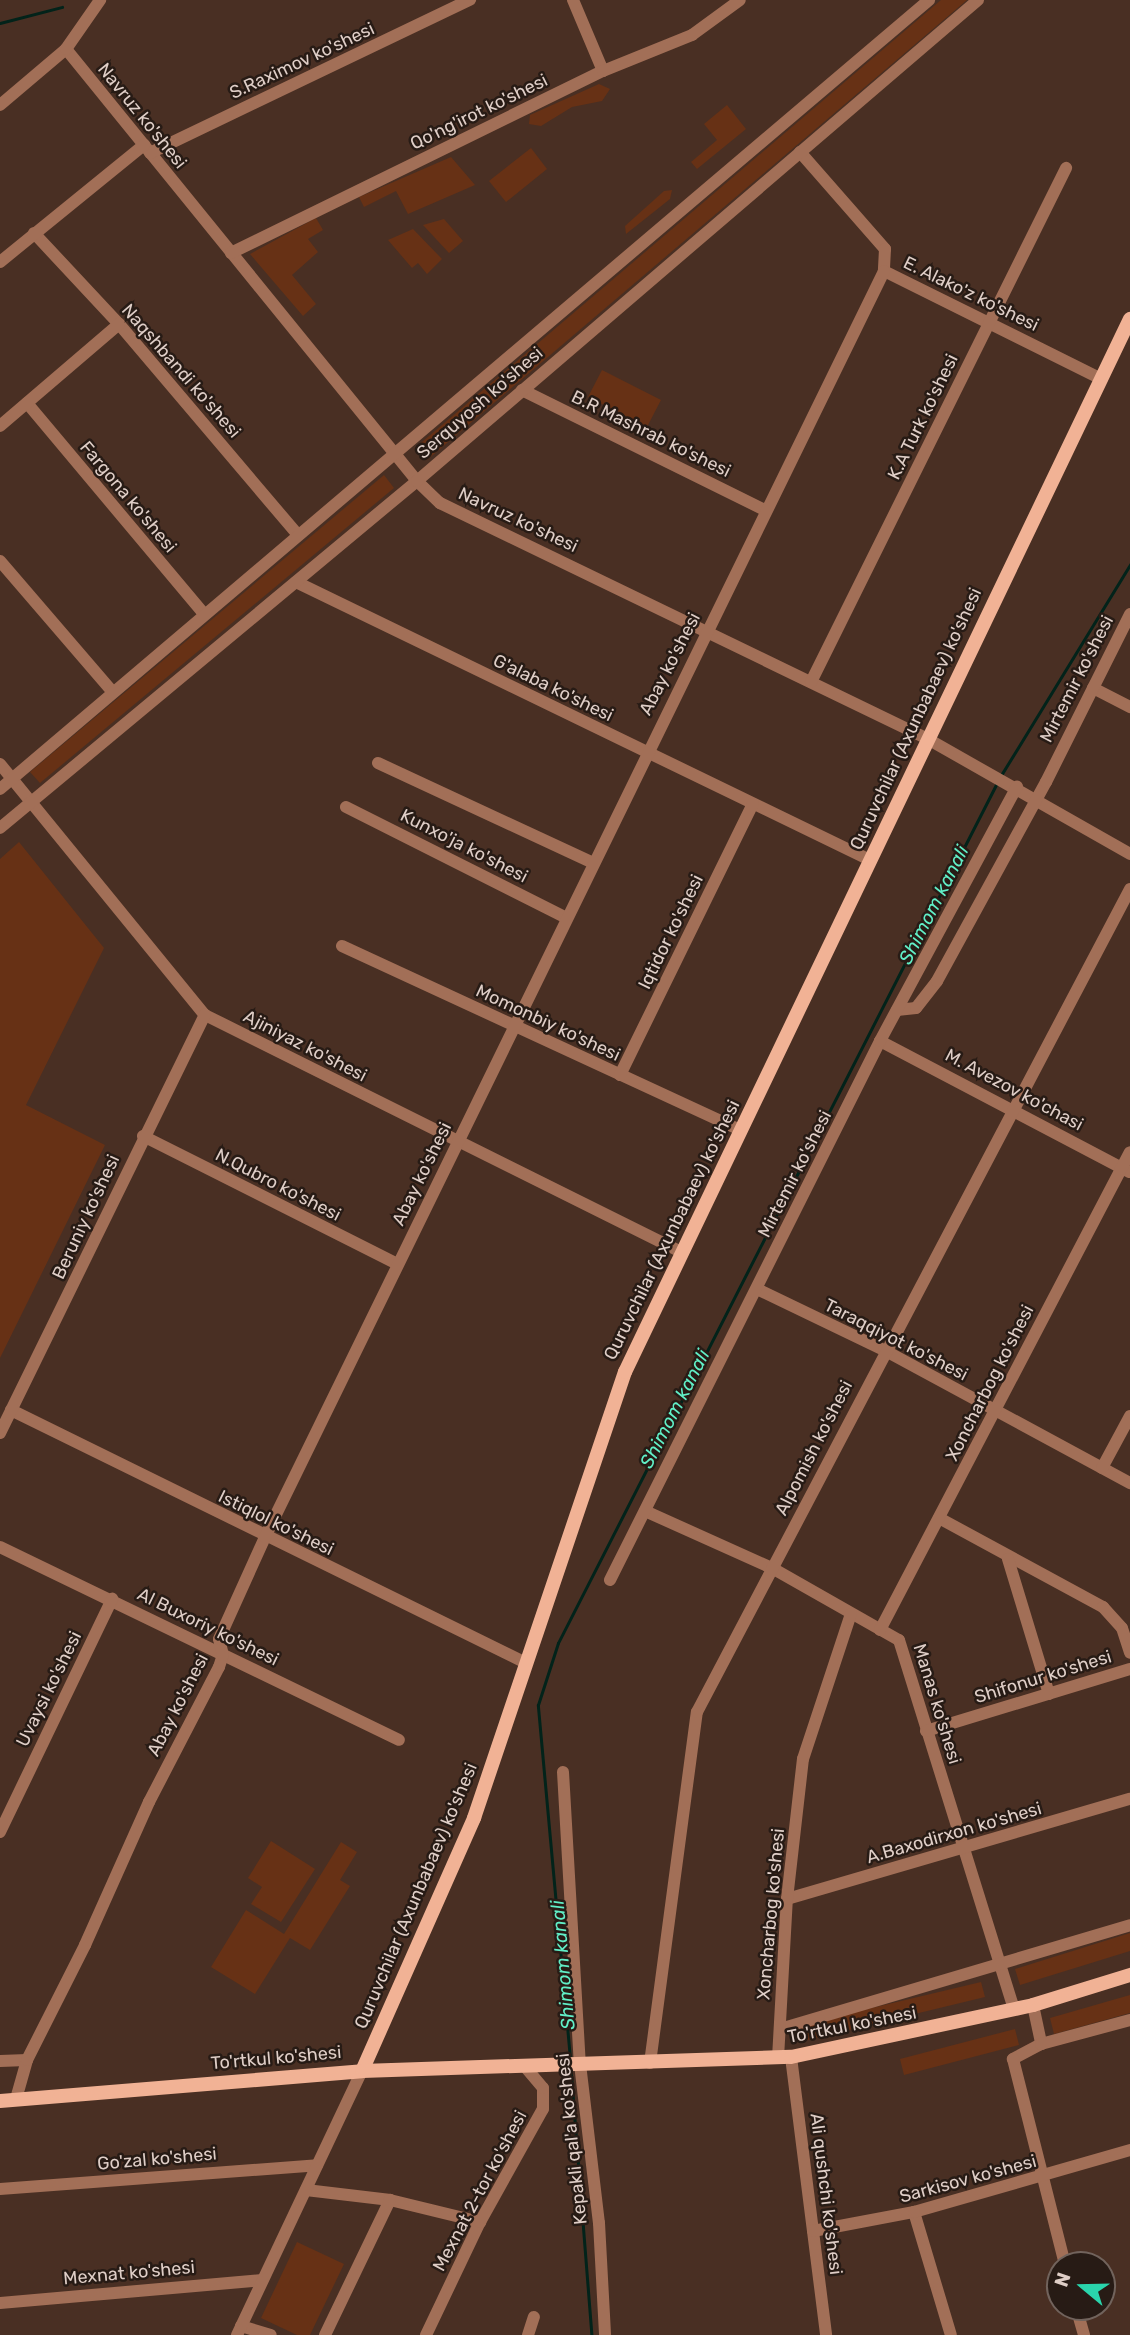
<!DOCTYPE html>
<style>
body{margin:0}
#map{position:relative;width:1130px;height:2335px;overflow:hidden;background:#492f23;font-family:Rubik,sans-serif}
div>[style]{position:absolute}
.green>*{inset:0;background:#673115}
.stream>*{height:2.5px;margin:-1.25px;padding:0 1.25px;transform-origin:1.25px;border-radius:1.25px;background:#02231a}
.minor>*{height:12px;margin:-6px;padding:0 6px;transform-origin:6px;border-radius:6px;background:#a26f57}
.major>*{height:14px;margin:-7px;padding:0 7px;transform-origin:7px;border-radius:7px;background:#f1b295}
span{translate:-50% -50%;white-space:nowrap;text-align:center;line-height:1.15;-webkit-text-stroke:5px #271b15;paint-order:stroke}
.street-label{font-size:18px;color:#dfcec7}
.water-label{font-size:19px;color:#61efc7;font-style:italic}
.north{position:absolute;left:1046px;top:2251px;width:70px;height:70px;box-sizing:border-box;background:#271b15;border:2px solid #71635c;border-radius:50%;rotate:289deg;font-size:19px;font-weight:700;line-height:28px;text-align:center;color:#dfcec7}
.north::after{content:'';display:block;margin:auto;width:24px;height:32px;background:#2ad5ac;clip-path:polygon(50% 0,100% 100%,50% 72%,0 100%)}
</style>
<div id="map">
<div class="green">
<div style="clip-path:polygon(941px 0,967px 0,427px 460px,415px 448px)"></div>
<div style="clip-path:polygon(599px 84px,610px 89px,602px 101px,572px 107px,541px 126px,529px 124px,530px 115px)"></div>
<div style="clip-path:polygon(727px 105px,746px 129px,697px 169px,691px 162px,717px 140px,704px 124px)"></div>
<div style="clip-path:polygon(531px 148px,547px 169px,506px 202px,489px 181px)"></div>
<div style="clip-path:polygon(451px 157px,475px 185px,408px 214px,396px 191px,364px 207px,359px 197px)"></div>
<div style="clip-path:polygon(672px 190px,670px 199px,626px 234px,625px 226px,664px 191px)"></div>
<div style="clip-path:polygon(316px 218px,323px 230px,308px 239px,318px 252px,292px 275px,316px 304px,303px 316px,250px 254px)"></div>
<div style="clip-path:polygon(444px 219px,463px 241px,449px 253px,423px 225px)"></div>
<div style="clip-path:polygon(413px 229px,442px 259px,427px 274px,418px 263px,412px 268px,388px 240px)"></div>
<div style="clip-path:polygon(602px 370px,661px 400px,647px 427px,588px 397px)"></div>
<div style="clip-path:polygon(384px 475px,394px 488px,40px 783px,30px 772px)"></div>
<div style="clip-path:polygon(19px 842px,104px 948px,26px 1105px,105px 1145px,0 1358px,0 859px)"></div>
<div style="clip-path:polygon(271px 1841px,315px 1869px,281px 1922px,251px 1904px,262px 1887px,248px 1878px)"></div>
<div style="clip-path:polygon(341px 1842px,357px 1852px,340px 1880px,350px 1886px,310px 1950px,290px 1938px,255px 1994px,211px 1967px,246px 1910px,284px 1934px)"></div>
<div style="clip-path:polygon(1130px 1933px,1130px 1951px,1020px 1985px,1015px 1969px)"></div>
<div style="clip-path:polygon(981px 1982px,985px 1997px,799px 2042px,796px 2026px)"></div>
<div style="clip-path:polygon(1130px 1995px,1130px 2013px,1054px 2034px,1050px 2018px)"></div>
<div style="clip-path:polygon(1015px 2029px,1019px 2045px,904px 2075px,900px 2059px)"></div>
<div style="clip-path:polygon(297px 2242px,344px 2264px,310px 2335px,297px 2335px,261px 2318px)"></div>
</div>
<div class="stream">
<div style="left:0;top:23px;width:64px;rotate:-14.5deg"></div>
<div style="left:1000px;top:777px;width:249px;rotate:-58.5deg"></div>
<div style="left:570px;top:2059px;width:355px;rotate:-95.2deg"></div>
<div style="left:538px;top:1705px;width:65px;rotate:-72.1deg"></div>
<div style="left:558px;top:1643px;width:966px;rotate:-62.96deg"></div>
<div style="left:571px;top:2069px;width:267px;rotate:85.5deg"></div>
</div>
<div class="minor">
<div style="left:573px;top:0;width:77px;rotate:67.1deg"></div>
<div style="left:66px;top:49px;width:557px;rotate:50.91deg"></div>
<div style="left:417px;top:481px;width:32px;rotate:44deg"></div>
<div style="left:440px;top:503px;width:540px;rotate:25.81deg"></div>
<div style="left:926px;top:738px;width:235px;rotate:29.6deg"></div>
<div style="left:0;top:105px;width:87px;rotate:-40.3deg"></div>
<div style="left:66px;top:49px;width:60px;rotate:-55.2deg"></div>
<div style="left:800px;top:152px;width:129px;rotate:48.8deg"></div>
<div style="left:885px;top:249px;width:22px;rotate:93deg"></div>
<div style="left:884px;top:271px;width:243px;rotate:26.4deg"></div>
<div style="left:150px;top:153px;width:355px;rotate:-25.6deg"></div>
<div style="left:34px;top:233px;width:125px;rotate:47deg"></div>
<div style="left:119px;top:324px;width:275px;rotate:49.7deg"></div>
<div style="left:231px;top:253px;width:414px;rotate:-26.1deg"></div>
<div style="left:603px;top:71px;width:96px;rotate:-22deg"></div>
<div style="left:692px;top:35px;width:59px;rotate:-36.1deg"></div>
<div style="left:0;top:262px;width:186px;rotate:-39.1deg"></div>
<div style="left:522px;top:390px;width:271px;rotate:26.3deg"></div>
<div style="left:27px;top:403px;width:274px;rotate:50deg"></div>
<div style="left:0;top:426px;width:157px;rotate:-40.6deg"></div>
<div style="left:0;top:561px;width:172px;rotate:49.3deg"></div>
<div style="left:296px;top:582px;width:638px;rotate:25.84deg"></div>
<div style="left:811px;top:682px;width:574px;rotate:-63.61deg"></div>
<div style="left:1093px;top:688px;width:42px;rotate:27.2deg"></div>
<div style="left:378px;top:763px;width:235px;rotate:24.9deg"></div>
<div style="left:0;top:764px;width:324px;rotate:50.8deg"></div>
<div style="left:205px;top:1015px;width:530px;rotate:26.47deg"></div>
<div style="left:0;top:789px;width:1219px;rotate:-40.34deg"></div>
<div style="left:346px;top:807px;width:245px;rotate:26.7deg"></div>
<div style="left:0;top:828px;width:542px;rotate:-39.77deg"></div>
<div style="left:417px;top:481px;width:739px;rotate:-40.61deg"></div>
<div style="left:342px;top:946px;width:439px;rotate:24.8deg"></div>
<div style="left:897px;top:1010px;width:19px;rotate:-6deg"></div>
<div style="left:916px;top:1008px;width:34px;rotate:-52deg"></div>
<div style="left:937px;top:981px;width:227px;rotate:-61.3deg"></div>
<div style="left:1046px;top:782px;width:188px;rotate:-63.4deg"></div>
<div style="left:880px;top:1041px;width:282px;rotate:27.7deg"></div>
<div style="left:620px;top:1075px;width:302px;rotate:-63.9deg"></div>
<div style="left:143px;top:1136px;width:285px;rotate:26.7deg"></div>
<div style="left:757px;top:1289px;width:141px;rotate:25.7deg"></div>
<div style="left:884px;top:1350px;width:280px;rotate:28.4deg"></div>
<div style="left:11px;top:1410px;width:574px;rotate:26.16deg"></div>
<div style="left:0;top:1433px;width:466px;rotate:-63.9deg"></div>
<div style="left:1102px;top:1468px;width:59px;rotate:-61.7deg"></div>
<div style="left:645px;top:1511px;width:139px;rotate:24.2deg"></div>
<div style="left:772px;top:1568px;width:146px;rotate:29.6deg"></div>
<div style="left:899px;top:1640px;width:387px;rotate:72.7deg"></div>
<div style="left:939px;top:1518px;width:187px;rotate:28.5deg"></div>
<div style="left:1103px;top:1607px;width:28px;rotate:48deg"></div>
<div style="left:1122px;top:1628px;width:26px;rotate:72deg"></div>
<div style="left:0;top:1547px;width:443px;rotate:25.8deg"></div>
<div style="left:1008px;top:1559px;width:141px;rotate:73.1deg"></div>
<div style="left:610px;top:1580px;width:603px;rotate:-63.39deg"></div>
<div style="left:880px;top:1041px;width:289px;rotate:-61.7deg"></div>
<div style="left:880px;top:1630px;width:539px;rotate:-62.39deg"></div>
<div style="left:926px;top:1731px;width:213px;rotate:-16.9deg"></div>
<div style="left:563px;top:1772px;width:292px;rotate:86.7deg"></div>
<div style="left:580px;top:2064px;width:160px;rotate:83.2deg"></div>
<div style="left:599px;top:2223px;width:112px;rotate:86.9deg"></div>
<div style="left:0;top:1832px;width:259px;rotate:-64.3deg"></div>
<div style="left:787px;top:1899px;width:357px;rotate:-16.3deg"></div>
<div style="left:1033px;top:2005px;width:40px;rotate:78deg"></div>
<div style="left:1041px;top:2044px;width:32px;rotate:152deg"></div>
<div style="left:1013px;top:2059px;width:212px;rotate:75.8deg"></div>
<div style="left:780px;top:2029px;width:365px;rotate:-16.5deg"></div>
<div style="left:1041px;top:2044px;width:92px;rotate:-15.1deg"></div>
<div style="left:791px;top:2057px;width:280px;rotate:82.8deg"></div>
<div style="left:778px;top:2058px;width:159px;rotate:-86.8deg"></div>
<div style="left:787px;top:1899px;width:141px;rotate:-83.5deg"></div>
<div style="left:803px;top:1759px;width:153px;rotate:-71.7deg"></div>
<div style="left:0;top:2061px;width:27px;rotate:-2deg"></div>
<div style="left:650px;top:2063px;width:354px;rotate:-82.4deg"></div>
<div style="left:697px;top:1712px;width:930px;rotate:-62.25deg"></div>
<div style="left:16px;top:2099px;width:41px;rotate:-74.2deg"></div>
<div style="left:27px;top:2060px;width:129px;rotate:-63.2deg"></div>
<div style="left:85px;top:1945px;width:157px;rotate:-65.9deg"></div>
<div style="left:149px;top:1802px;width:152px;rotate:-62.6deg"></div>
<div style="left:219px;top:1667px;width:13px;rotate:-72deg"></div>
<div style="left:223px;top:1655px;width:16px;rotate:-104deg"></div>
<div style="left:219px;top:1639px;width:112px;rotate:-65.7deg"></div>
<div style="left:265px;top:1537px;width:1409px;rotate:-63.94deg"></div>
<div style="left:0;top:2189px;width:318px;rotate:-4.3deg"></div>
<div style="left:306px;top:2190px;width:85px;rotate:6.8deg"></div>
<div style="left:390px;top:2200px;width:93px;rotate:13.7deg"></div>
<div style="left:914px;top:2212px;width:128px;rotate:73.3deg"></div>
<div style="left:813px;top:2231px;width:103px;rotate:-10.7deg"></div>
<div style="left:914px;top:2212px;width:225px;rotate:-16deg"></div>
<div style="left:0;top:2303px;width:263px;rotate:-5deg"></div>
<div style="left:1076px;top:2307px;width:29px;rotate:74deg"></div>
<div style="left:241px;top:2326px;width:31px;rotate:17deg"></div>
<div style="left:237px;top:2335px;width:292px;rotate:-64.7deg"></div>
<div style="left:325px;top:2335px;width:150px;rotate:-64.3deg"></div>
<div style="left:426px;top:2335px;width:125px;rotate:-64.5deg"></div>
<div style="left:480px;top:2222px;width:129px;rotate:-60.9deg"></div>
<div style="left:543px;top:2109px;width:21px;rotate:-90deg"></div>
<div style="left:543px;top:2088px;width:30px;rotate:-130deg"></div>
<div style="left:528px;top:2335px;width:19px;rotate:-72deg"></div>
</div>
<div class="major">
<div style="left:362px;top:2071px;width:277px;rotate:-66.1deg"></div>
<div style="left:474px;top:1818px;width:471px;rotate:-71.3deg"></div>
<div style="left:625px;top:1372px;width:1168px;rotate:-64.38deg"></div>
<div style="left:0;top:2101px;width:363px;rotate:-4.7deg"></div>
<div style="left:362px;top:2071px;width:429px;rotate:-1.9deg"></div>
<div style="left:791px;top:2057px;width:248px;rotate:-12.1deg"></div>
<div style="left:1033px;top:2005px;width:102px;rotate:-17.2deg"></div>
</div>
<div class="street-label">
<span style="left:302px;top:61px;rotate:-25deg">S.Raximov ko'shesi</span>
<span style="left:479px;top:112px;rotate:-26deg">Qo'ng'irot ko'shesi</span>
<span style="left:142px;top:116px;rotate:51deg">Navruz ko'shesi</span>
<span style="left:971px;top:294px;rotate:26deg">E. Alako'z ko'shesi</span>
<span style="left:181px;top:371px;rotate:49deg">Naqshbandi ko'shesi</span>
<span style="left:480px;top:403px;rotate:-41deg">Serquyosh ko'shesi</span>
<span style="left:923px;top:417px;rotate:-64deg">K.A Turk ko'shesi</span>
<span style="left:651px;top:434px;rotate:26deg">B.R Mashrab ko'shesi</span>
<span style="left:128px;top:497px;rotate:50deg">Fargona ko'shesi</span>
<span style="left:518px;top:520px;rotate:25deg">Navruz ko'shesi</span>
<span style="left:670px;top:664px;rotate:-63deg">Abay ko'shesi</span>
<span style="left:1077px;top:679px;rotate:-63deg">Mirtemir ko'shesi</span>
<span style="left:553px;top:688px;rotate:26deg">G'alaba ko'shesi</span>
<span style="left:916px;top:719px;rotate:-65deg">Quruvchilar (Axunbabaev) ko'shesi</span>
<span style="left:464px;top:846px;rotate:27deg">Kunxo'ja ko'shesi</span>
<span style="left:671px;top:932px;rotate:-64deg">Iqtidor ko'shesi</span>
<span style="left:548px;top:1023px;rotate:25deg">Momonbiy ko'shesi</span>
<span style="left:305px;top:1046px;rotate:27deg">Ajiniyaz ko'shesi</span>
<span style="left:1014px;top:1090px;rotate:28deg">M. Avezov ko'chasi</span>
<span style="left:422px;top:1174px;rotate:-64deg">Abay ko'shesi</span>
<span style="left:795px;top:1174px;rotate:-63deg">Mirtemir ko'shesi</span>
<span style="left:278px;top:1185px;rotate:27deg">N.Qubro ko'shesi</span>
<span style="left:86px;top:1217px;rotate:-65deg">Beruniy ko'shesi</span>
<span style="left:672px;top:1230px;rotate:-64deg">Quruvchilar (Axunbabaev) ko'shesi</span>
<span style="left:896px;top:1340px;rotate:27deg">Taraqqiyot ko'shesi</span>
<span style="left:990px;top:1383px;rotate:-63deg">Xoncharbog ko'shesi</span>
<span style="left:814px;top:1448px;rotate:-63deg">Alpomish ko'shesi</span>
<span style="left:276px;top:1523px;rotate:26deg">Istiqlol ko'shesi</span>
<span style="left:208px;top:1627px;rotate:26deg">Al Buxoriy ko'shesi</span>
<span style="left:1043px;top:1677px;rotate:-17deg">Shifonur ko'shesi</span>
<span style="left:49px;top:1689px;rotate:-64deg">Uvaysi ko'shesi</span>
<span style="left:937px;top:1704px;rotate:73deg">Manas ko'shesi</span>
<span style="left:178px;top:1705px;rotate:-63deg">Abay ko'shesi</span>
<span style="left:954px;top:1833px;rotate:-16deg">A.Baxodirxon ko'shesi</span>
<span style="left:416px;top:1896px;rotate:-67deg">Quruvchilar (Axunbabaev) ko'shesi</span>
<span style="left:771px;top:1914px;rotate:-85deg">Xoncharbog ko'shesi</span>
<span style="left:852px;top:2025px;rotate:-11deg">To'rtkul ko'shesi</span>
<span style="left:276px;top:2058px;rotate:-5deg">To'rtkul ko'shesi</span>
<span style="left:572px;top:2139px;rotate:-96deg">Kepakli qal'a ko'shesi</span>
<span style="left:157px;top:2159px;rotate:-5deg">Go'zal ko'shesi</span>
<span style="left:968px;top:2179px;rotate:-15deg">Sarkisov ko'shesi</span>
<span style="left:480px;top:2191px;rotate:-62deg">Mexnat 2-tor ko'shesi</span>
<span style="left:826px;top:2194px;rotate:83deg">Ali qushchi ko'shesi</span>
<span style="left:129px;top:2273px;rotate:-5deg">Mexnat ko'shesi</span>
</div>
<div class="water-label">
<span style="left:934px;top:905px;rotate:-63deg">Shimom kanali</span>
<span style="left:675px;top:1409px;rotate:-63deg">Shimom kanali</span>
<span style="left:563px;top:1965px;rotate:-95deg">Shimom kanali</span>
</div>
<div class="north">N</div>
</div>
